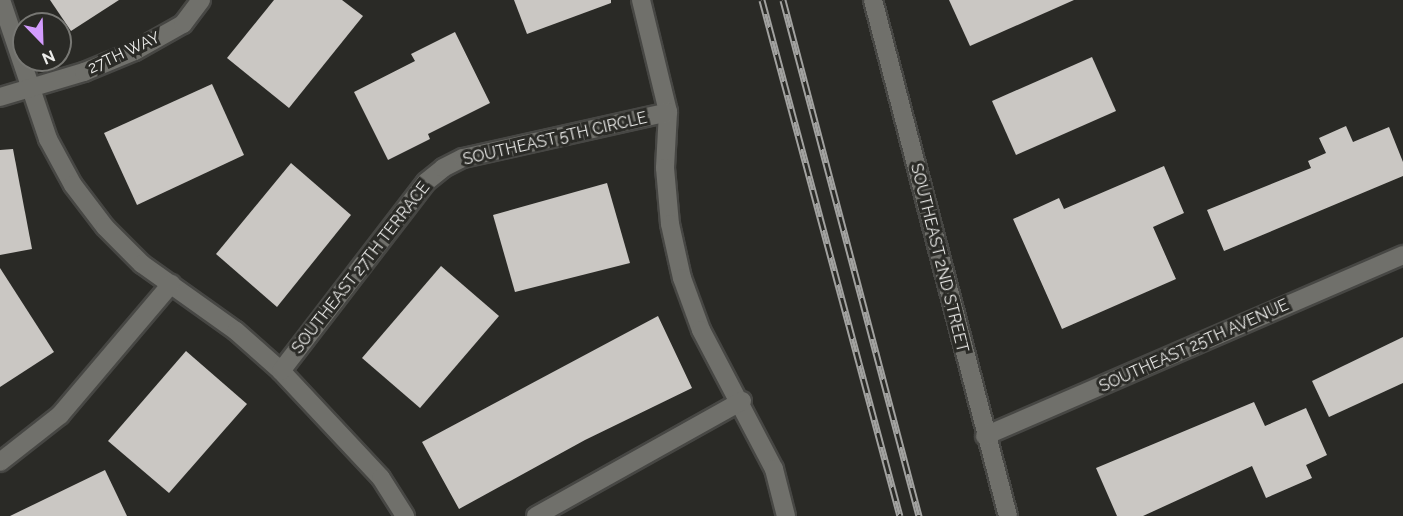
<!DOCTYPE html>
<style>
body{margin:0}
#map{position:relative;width:1403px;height:516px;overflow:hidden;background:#2a2a26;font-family:Raleway,sans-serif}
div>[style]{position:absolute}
.building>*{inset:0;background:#cac7c3}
.roads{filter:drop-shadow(2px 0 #474744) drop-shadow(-2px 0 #474744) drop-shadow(0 2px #474744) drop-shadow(0 -2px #474744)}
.minor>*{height:18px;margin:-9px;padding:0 9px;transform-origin:9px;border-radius:9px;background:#70706b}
.rail>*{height:7px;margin-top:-3.5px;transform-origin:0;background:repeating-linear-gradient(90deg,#2a2a26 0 14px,#a2a2a0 0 28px);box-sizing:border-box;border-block:2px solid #a2a2a0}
span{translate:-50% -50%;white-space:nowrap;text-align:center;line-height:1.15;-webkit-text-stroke:6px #2a2a26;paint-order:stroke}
.street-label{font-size:16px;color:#ececea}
.north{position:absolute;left:12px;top:12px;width:60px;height:60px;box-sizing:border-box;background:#2a2a26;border:2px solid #787874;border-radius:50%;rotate:157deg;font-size:16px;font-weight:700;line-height:24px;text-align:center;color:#ececea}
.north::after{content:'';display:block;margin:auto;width:21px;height:27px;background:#d39cfd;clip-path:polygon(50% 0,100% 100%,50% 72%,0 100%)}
</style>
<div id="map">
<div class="building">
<div style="clip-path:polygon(50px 0,119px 0,71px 31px)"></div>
<div style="clip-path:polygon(274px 0,342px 0,363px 16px,289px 108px,227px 58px)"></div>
<div style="clip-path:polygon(514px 0,611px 0,611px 3px,527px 34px)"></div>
<div style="clip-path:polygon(949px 0,1074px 0,970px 46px)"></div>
<div style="clip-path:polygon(455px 32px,490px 103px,428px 134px,430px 139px,388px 160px,354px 92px,415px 61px,411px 54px)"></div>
<div style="clip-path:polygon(1092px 57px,1116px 111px,1016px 155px,992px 101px)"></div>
<div style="clip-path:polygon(212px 84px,244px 155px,137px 205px,104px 133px)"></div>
<div style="clip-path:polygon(1346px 126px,1353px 142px,1389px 127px,1403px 162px,1403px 176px,1224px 251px,1207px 210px,1311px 168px,1308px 161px,1326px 153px,1319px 138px)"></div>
<div style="clip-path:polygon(13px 149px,32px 249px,0 255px,0 150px)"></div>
<div style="clip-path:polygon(291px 163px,351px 215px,277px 307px,216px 254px)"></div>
<div style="clip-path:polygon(1164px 166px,1184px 213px,1153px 227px,1176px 279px,1062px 329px,1013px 219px,1059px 198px,1064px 209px)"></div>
<div style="clip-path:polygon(607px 183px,630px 263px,515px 292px,493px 215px)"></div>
<div style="clip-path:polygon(441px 266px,499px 316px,420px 408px,362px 358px)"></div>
<div style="clip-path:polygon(0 268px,54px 352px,0 387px)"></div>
<div style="clip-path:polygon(658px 316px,692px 388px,585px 440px,459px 509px,422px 442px)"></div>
<div style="clip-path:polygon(1403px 337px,1403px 383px,1329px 417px,1312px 381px)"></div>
<div style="clip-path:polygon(186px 351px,247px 404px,169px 493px,108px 441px)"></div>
<div style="clip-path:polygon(1254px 402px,1265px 426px,1306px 408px,1327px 455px,1306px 465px,1312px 478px,1266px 498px,1252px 466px,1143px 516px,1117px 516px,1096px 468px)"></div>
<div style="clip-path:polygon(105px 470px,127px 516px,10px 516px)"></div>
</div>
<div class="roads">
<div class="minor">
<div style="left:1px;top:0;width:147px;rotate:71.3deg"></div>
<div style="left:48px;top:139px;width:52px;rotate:61.5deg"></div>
<div style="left:73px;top:185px;width:53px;rotate:52.7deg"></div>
<div style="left:105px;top:227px;width:52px;rotate:45deg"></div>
<div style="left:142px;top:264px;width:115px;rotate:35.5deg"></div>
<div style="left:236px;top:331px;width:60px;rotate:41.6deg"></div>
<div style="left:281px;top:371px;width:146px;rotate:46.9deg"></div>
<div style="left:381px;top:478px;width:45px;rotate:57.7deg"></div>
<div style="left:641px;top:0;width:115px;rotate:76.4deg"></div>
<div style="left:668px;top:112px;width:56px;rotate:93.1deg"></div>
<div style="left:665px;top:168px;width:56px;rotate:84.9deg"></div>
<div style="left:670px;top:224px;width:55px;rotate:77.5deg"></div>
<div style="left:682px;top:278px;width:55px;rotate:69.9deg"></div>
<div style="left:701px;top:330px;width:157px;rotate:62.3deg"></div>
<div style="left:774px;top:469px;width:49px;rotate:75.7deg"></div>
<div style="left:873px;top:0;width:533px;rotate:75.34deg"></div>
<div style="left:0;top:97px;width:88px;rotate:-16.6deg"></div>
<div style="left:84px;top:72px;width:55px;rotate:-22.4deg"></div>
<div style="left:135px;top:51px;width:55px;rotate:-29.4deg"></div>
<div style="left:183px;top:24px;width:30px;rotate:-53deg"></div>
<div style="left:281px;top:371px;width:238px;rotate:-52.5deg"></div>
<div style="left:426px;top:182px;width:22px;rotate:-39deg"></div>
<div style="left:443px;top:168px;width:22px;rotate:-27deg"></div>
<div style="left:463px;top:158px;width:210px;rotate:-12.6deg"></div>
<div style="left:985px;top:436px;width:456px;rotate:-23.4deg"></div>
<div style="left:0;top:462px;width:76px;rotate:-38.1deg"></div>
<div style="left:60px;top:415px;width:172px;rotate:-49.7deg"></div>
<div style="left:536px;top:516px;width:236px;rotate:-29.2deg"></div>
</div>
</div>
<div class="rail">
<div style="left:762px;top:0;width:534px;rotate:75.03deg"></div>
<div style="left:783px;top:0;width:534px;rotate:75.23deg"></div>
</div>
<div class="street-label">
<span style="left:124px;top:53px;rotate:-25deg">27TH WAY</span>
<span style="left:555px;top:139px;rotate:-13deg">SOUTHEAST 5TH CIRCLE</span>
<span style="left:939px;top:258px;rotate:76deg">SOUTHEAST 2ND STREET</span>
<span style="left:361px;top:268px;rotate:-52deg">SOUTHEAST 27TH TERRACE</span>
<span style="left:1194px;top:346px;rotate:-24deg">SOUTHEAST 25TH AVENUE</span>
</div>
<div class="north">N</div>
</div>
